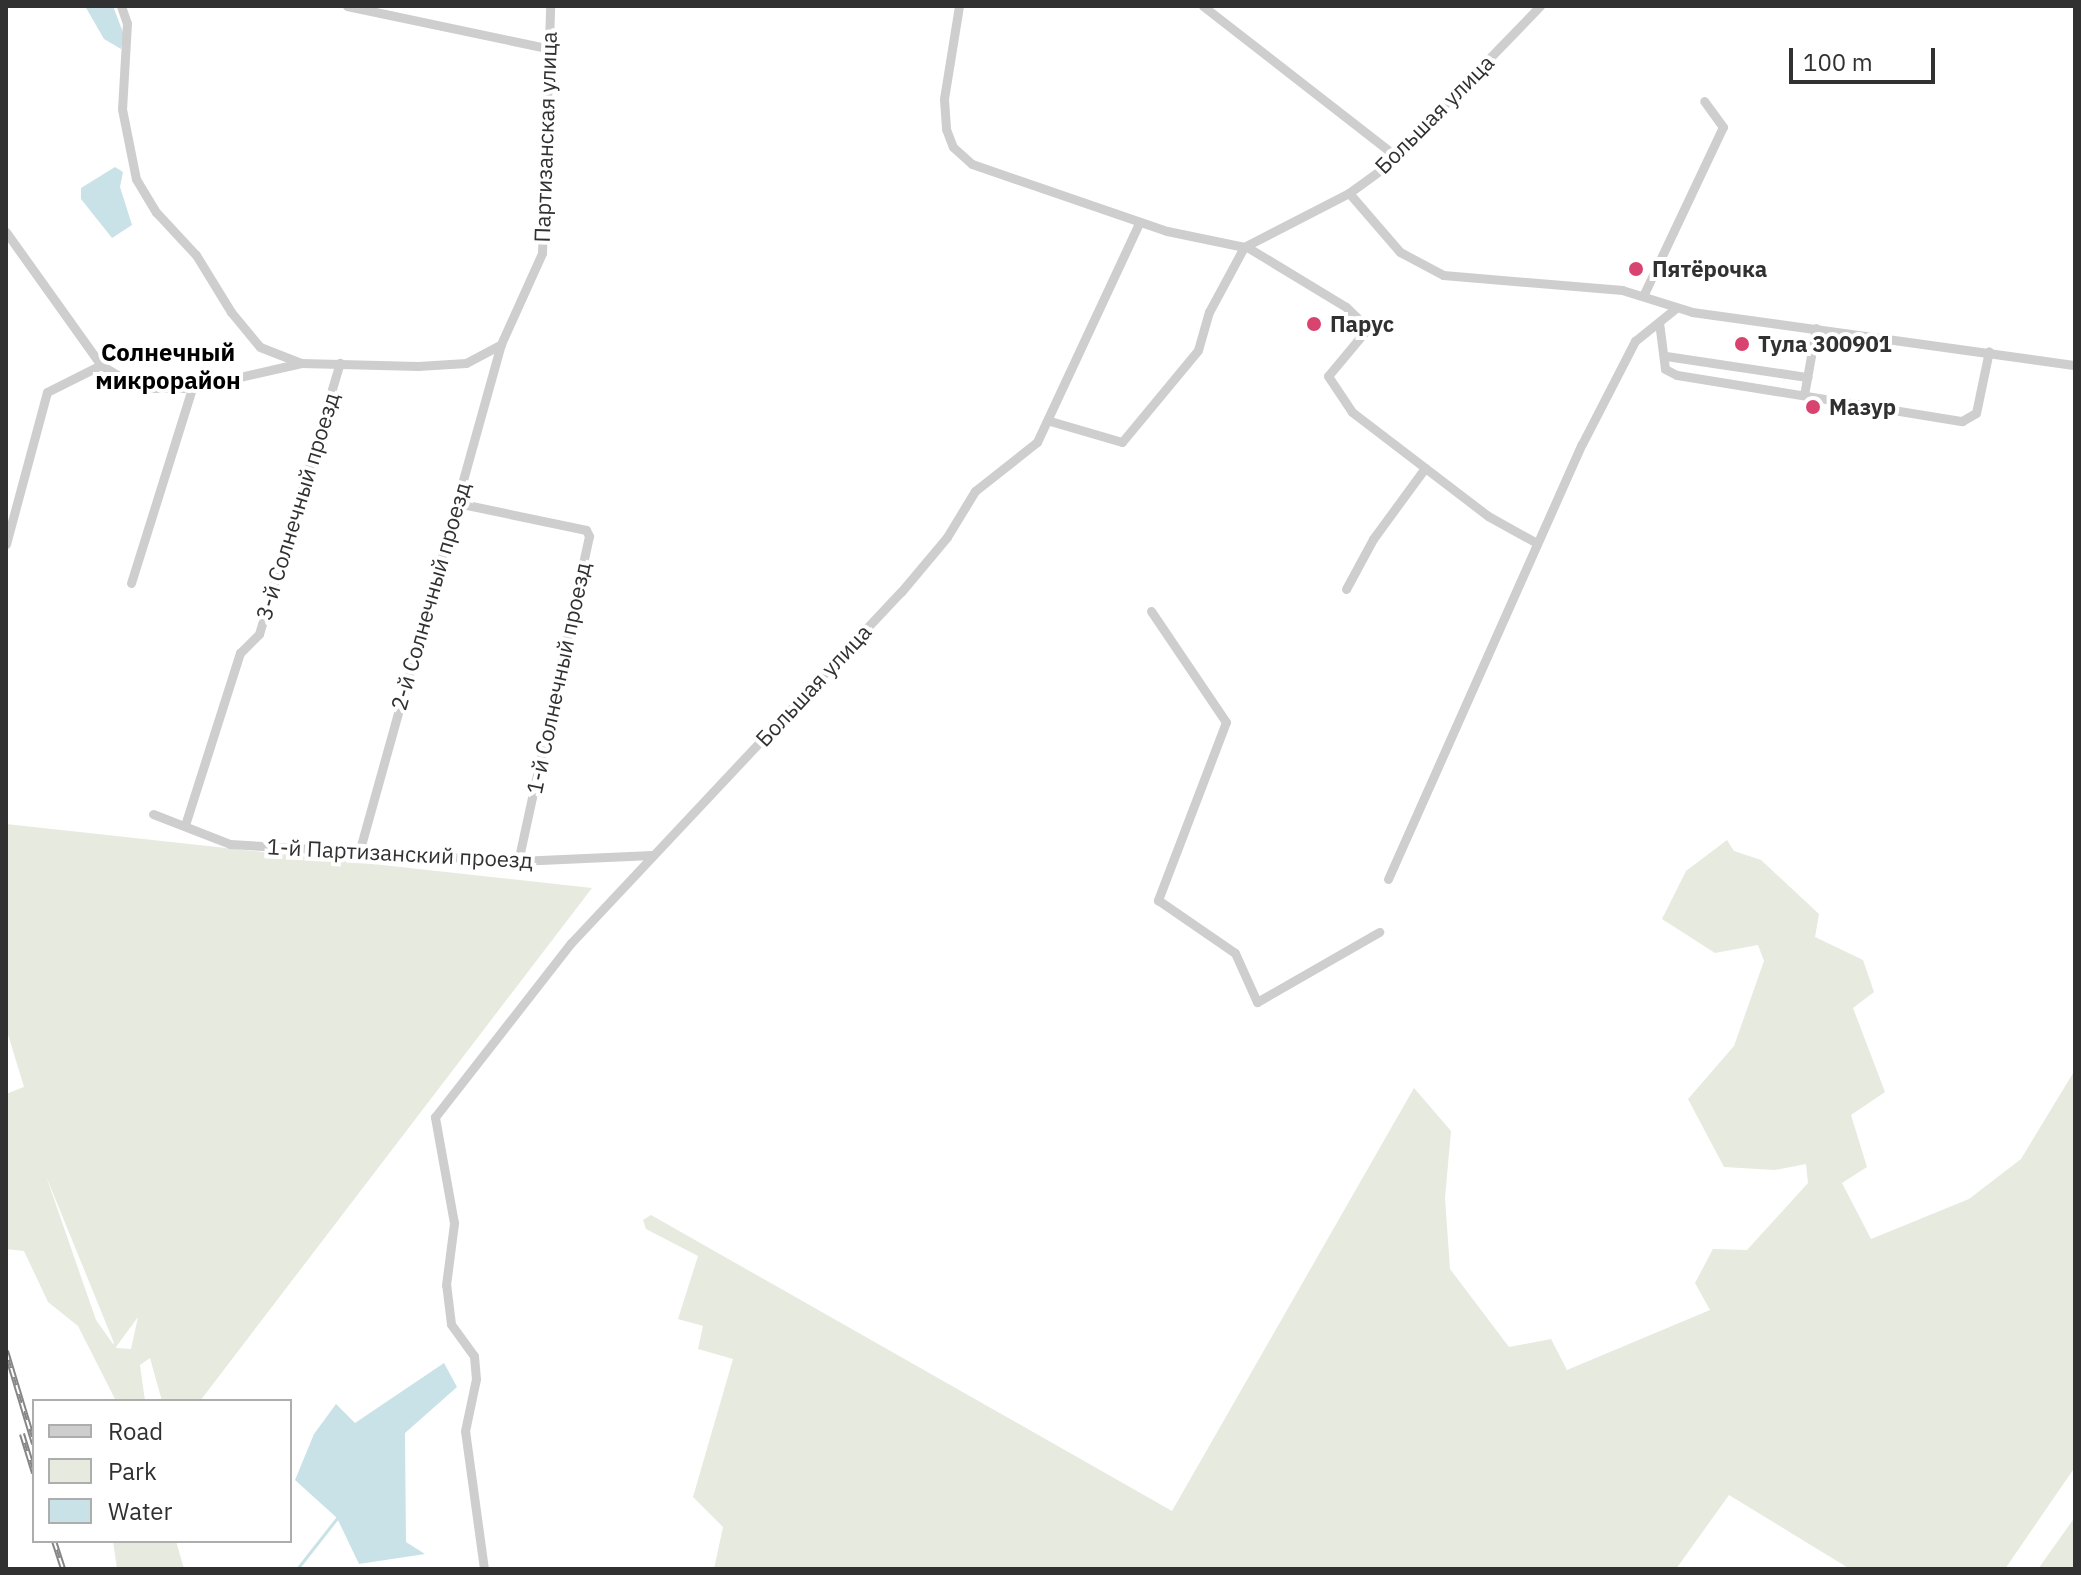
<!DOCTYPE html>
<meta charset="utf-8">
<style>
body{margin:0}
#map{position:relative;width:2081px;height:1575px;overflow:hidden;background:#fff;font-family:"IBM Plex Sans",sans-serif}
div>[style]{position:absolute}
.green>*{inset:0;background:#e7eade}
.water>*{inset:0;background:#c9e2e7}
.stream>*{height:3px;margin:-1.5px;padding:0 1.5px;transform-origin:1.5px;border-radius:1.5px;background:#c9e2e7}
.street>*{height:9px;margin:-4.5px;padding:0 4.5px;transform-origin:4.5px;border-radius:4.5px;background:#cecece}
.rail>*{height:6px;margin-top:-3px;transform-origin:0;background:repeating-linear-gradient(90deg,#fff 0 9px,#868686 0 18px);box-sizing:border-box;border-block:2px solid #868686}
.dots>*{width:22px;height:22px;translate:-50% -50%;box-sizing:border-box;border:4px solid #fff;border-radius:50%}
span{translate:-50% -50%;white-space:nowrap;text-align:center;line-height:1.15;-webkit-text-stroke:8px #fff;paint-order:stroke}
.street-label{font-size:22px;color:#313131}
.poi-label{font-size:22px;color:#313131;font-weight:700}
.left{translate:0 -50%;text-align:left}
.neighbourhood-label{font-size:24px;color:#000;font-weight:700}
.frame{position:absolute;inset:0;border:8px solid #313131;pointer-events:none}
.legend{position:absolute;left:32px;top:1399px;width:260px;height:144px;box-sizing:border-box;background:#fff;border:2px solid #adadad;margin:0;padding:10px 14px;list-style:none;font-size:24px;color:#313131}
.legend li{display:flex;align-items:center;gap:16px;height:40px}
.legend b{width:40px;border:2px solid #adadad}
.scale{position:absolute;left:1789px;top:48px;width:146px;height:36px;box-sizing:border-box;border:4px solid #313131;border-top:0;padding-left:10px;font-size:24px;line-height:28px;white-space:nowrap;color:#313131;-webkit-text-stroke:6px #fff;paint-order:stroke}
</style>
<div id="map">
<div class="green">
<div style="clip-path:polygon(evenodd,6px 824px,592px 888px,200px 1401px,162px 1401px,150px 1358px,140px 1365px,145px 1401px,116px 1401px,78px 1326px,48px 1302px,24px 1251px,6px 1249px,6px 1094px,24px 1087px,6px 1028px,6px 824px,46px 1176px,114px 1343px,113px 1344px,96px 1320px,46px 1176px,6px 824px,138px 1317px,131px 1349px,116px 1348px,116px 1347px,138px 1317px)"></div>
<div style="clip-path:polygon(1727px 840px,1734px 851px,1761px 860px,1819px 914px,1815px 937px,1863px 960px,1874px 992px,1853px 1008px,1885px 1092px,1851px 1115px,1867px 1167px,1842px 1183px,1871px 1239px,1969px 1199px,2021px 1159px,2075px 1070px,2075px 1467px,2005px 1569px,1850px 1569px,1729px 1495px,1676px 1569px,714px 1569px,723px 1527px,693px 1497px,733px 1359px,698px 1349px,703px 1326px,678px 1319px,698px 1256px,646px 1229px,643px 1220px,651px 1215px,1172px 1511px,1414px 1088px,1451px 1131px,1445px 1198px,1450px 1269px,1509px 1347px,1551px 1339px,1567px 1370px,1710px 1310px,1695px 1283px,1713px 1249px,1747px 1250px,1808px 1183px,1806px 1164px,1775px 1170px,1724px 1167px,1688px 1099px,1734px 1046px,1764px 961px,1758px 945px,1715px 953px,1662px 919px,1686px 871px)"></div>
<div style="clip-path:polygon(2075px 1517px,2075px 1569px,2038px 1569px)"></div>
<div style="clip-path:polygon(113px 1541px,176px 1541px,184px 1569px,117px 1569px)"></div>
</div>
<div class="water">
<div style="clip-path:polygon(85px 6px,113px 6px,124px 35px,121px 49px,104px 39px)"></div>
<div style="clip-path:polygon(115px 167px,123px 172px,120px 187px,132px 225px,112px 238px,81px 199px,81px 188px)"></div>
<div style="clip-path:polygon(444px 1363px,457px 1387px,405px 1433px,406px 1542px,425px 1554px,359px 1564px,337px 1518px,295px 1480px,314px 1434px,336px 1404px,355px 1423px)"></div>
</div>
<div class="stream">
<div style="left:297px;top:1569px;width:65px;rotate:-51.9deg"></div>
</div>
<div class="street">
<div style="left:121px;top:6px;width:18px;rotate:71deg"></div>
<div style="left:127px;top:23px;width:86px;rotate:93.3deg"></div>
<div style="left:122px;top:109px;width:71px;rotate:78.7deg"></div>
<div style="left:136px;top:179px;width:39px;rotate:59deg"></div>
<div style="left:156px;top:212px;width:59px;rotate:47.1deg"></div>
<div style="left:196px;top:255px;width:67px;rotate:58.4deg"></div>
<div style="left:231px;top:312px;width:45px;rotate:50.4deg"></div>
<div style="left:260px;top:347px;width:44px;rotate:21.3deg"></div>
<div style="left:301px;top:363px;width:117px;rotate:1.5deg"></div>
<div style="left:418px;top:366px;width:48px;rotate:-3.6deg"></div>
<div style="left:466px;top:363px;width:40px;rotate:-28deg"></div>
<div style="left:501px;top:344px;width:100px;rotate:-65.7deg"></div>
<div style="left:542px;top:253px;width:247px;rotate:-88.1deg"></div>
<div style="left:347px;top:6px;width:203px;rotate:11.9deg"></div>
<div style="left:959px;top:6px;width:94px;rotate:99.2deg"></div>
<div style="left:944px;top:99px;width:30px;rotate:86deg"></div>
<div style="left:946px;top:129px;width:19px;rotate:69deg"></div>
<div style="left:953px;top:147px;width:25px;rotate:42deg"></div>
<div style="left:972px;top:164px;width:206px;rotate:19deg"></div>
<div style="left:1167px;top:231px;width:79px;rotate:11.7deg"></div>
<div style="left:1244px;top:247px;width:118px;rotate:-27.2deg"></div>
<div style="left:1349px;top:193px;width:41px;rotate:-36deg"></div>
<div style="left:1382px;top:169px;width:227px;rotate:-45.9deg"></div>
<div style="left:1203px;top:6px;width:244px;rotate:37.9deg"></div>
<div style="left:1349px;top:193px;width:78px;rotate:49.2deg"></div>
<div style="left:1400px;top:252px;width:49px;rotate:28.1deg"></div>
<div style="left:1443px;top:275px;width:180px;rotate:4.8deg"></div>
<div style="left:1622px;top:290px;width:73px;rotate:17.4deg"></div>
<div style="left:1692px;top:312px;width:387px;rotate:7.9deg"></div>
<div style="left:6px;top:232px;width:163px;rotate:54.5deg"></div>
<div style="left:101px;top:365px;width:44px;rotate:31.2deg"></div>
<div style="left:139px;top:388px;width:53px"></div>
<div style="left:192px;top:388px;width:112px;rotate:-12.9deg"></div>
<div style="left:1247px;top:247px;width:116px;rotate:31.2deg"></div>
<div style="left:1346px;top:307px;width:30px;rotate:44deg"></div>
<div style="left:1368px;top:328px;width:62px;rotate:129.8deg"></div>
<div style="left:1328px;top:376px;width:43px;rotate:56.3deg"></div>
<div style="left:1352px;top:412px;width:171px;rotate:37.4deg"></div>
<div style="left:1488px;top:516px;width:54px;rotate:29deg"></div>
<div style="left:1643px;top:296px;width:187px;rotate:-64.7deg"></div>
<div style="left:1723px;top:127px;width:32px;rotate:-126deg"></div>
<div style="left:1659px;top:322px;width:47px;rotate:82.7deg"></div>
<div style="left:1665px;top:369px;width:13px;rotate:27deg"></div>
<div style="left:1677px;top:375px;width:289px;rotate:9.2deg"></div>
<div style="left:1962px;top:421px;width:16px;rotate:-30deg"></div>
<div style="left:1976px;top:413px;width:63px;rotate:-78.2deg"></div>
<div style="left:1666px;top:356px;width:143px;rotate:8.5deg"></div>
<div style="left:1804px;top:395px;width:68px;rotate:-79.8deg"></div>
<div style="left:1050px;top:421px;width:75px;rotate:16.3deg"></div>
<div style="left:1122px;top:442px;width:119px;rotate:-50.4deg"></div>
<div style="left:1198px;top:350px;width:40px;rotate:-74deg"></div>
<div style="left:1209px;top:312px;width:74px;rotate:-61.7deg"></div>
<div style="left:457px;top:503px;width:132px;rotate:11.8deg"></div>
<div style="left:586px;top:530px;width:7px;rotate:63deg"></div>
<div style="left:589px;top:536px;width:333px;rotate:102.3deg"></div>
<div style="left:6px;top:544px;width:157px;rotate:-74.9deg"></div>
<div style="left:47px;top:392px;width:60px;rotate:-26.6deg"></div>
<div style="left:131px;top:583px;width:204px;rotate:-72.6deg"></div>
<div style="left:1346px;top:589px;width:57px;rotate:-61.6deg"></div>
<div style="left:1373px;top:539px;width:88px;rotate:-53.8deg"></div>
<div style="left:1151px;top:611px;width:134px;rotate:56deg"></div>
<div style="left:1226px;top:722px;width:191px;rotate:110.9deg"></div>
<div style="left:1158px;top:900px;width:93px;rotate:34.5deg"></div>
<div style="left:1235px;top:953px;width:54px;rotate:65.8deg"></div>
<div style="left:1257px;top:1002px;width:141px;rotate:-29.8deg"></div>
<div style="left:153px;top:814px;width:83px;rotate:21.3deg"></div>
<div style="left:230px;top:844px;width:289px;rotate:3.4deg"></div>
<div style="left:518px;top:861px;width:134px;rotate:-2.6deg"></div>
<div style="left:185px;top:825px;width:181px;rotate:-72.3deg"></div>
<div style="left:240px;top:653px;width:27px;rotate:-45deg"></div>
<div style="left:259px;top:634px;width:283px;rotate:-73.4deg"></div>
<div style="left:360px;top:849px;width:524px;rotate:-74.4deg"></div>
<div style="left:1388px;top:879px;width:476px;rotate:-66deg"></div>
<div style="left:1582px;top:444px;width:116px;rotate:-62.8deg"></div>
<div style="left:1635px;top:341px;width:51px;rotate:-38.7deg"></div>
<div style="left:484px;top:1569px;width:139px;rotate:-97.8deg"></div>
<div style="left:465px;top:1431px;width:53px;rotate:-78.1deg"></div>
<div style="left:476px;top:1379px;width:23px;rotate:-95deg"></div>
<div style="left:474px;top:1356px;width:39px;rotate:-126deg"></div>
<div style="left:451px;top:1324px;width:39px;rotate:-97deg"></div>
<div style="left:446px;top:1285px;width:63px;rotate:-82.6deg"></div>
<div style="left:454px;top:1223px;width:108px;rotate:-100.2deg"></div>
<div style="left:435px;top:1117px;width:221px;rotate:-52deg"></div>
<div style="left:571px;top:943px;width:482px;rotate:-46.8deg"></div>
<div style="left:901px;top:592px;width:72px;rotate:-50.1deg"></div>
<div style="left:947px;top:537px;width:54px;rotate:-58.7deg"></div>
<div style="left:975px;top:491px;width:79px;rotate:-38.3deg"></div>
<div style="left:1037px;top:442px;width:242px;rotate:-65deg"></div>
</div>
<div class="rail">
<div style="left:6px;top:1351px;width:97px;rotate:73.2deg"></div>
<div style="left:22px;top:1434px;width:41px;rotate:72.9deg"></div>
<div style="left:54px;top:1541px;width:29px;rotate:72deg"></div>
</div>
<div class="dots">
<div style="left:1636px;top:269px;background:#d8436f"></div>
<div style="left:1314px;top:324px;background:#d8436f"></div>
<div style="left:1742px;top:344px;background:#d8436f"></div>
<div style="left:1813px;top:407px;background:#d8436f"></div>
</div>
<div class="street-label">
<span style="left:1434px;top:114px;rotate:-45deg">Большая улица</span>
<span style="left:545px;top:137px;rotate:-88deg">Партизанская улица</span>
<span style="left:297px;top:506px;rotate:-73deg">3-й Солнечный проезд</span>
<span style="left:430px;top:596px;rotate:-74deg">2-й Солнечный проезд</span>
<span style="left:558px;top:678px;rotate:-78deg">1-й Солнечный проезд</span>
<span style="left:813px;top:685px;rotate:-47deg">Большая улица</span>
<span style="left:400px;top:853px;rotate:3deg">1-й Партизанский проезд</span>
</div>
<div class="poi-label">
<span class="left" style="left:1652px;top:269px">Пятёрочка</span>
<span class="left" style="left:1330px;top:324px">Парус</span>
<span class="left" style="left:1758px;top:344px">Тула 300901</span>
<span class="left" style="left:1829px;top:407px">Мазур</span>
</div>
<div class="neighbourhood-label">
<span style="left:168px;top:367px">Солнечный<br>микрорайон</span>
</div>
<div class="frame"></div>
<ul class="legend">
<li><b style="height:10px;background:#cecece"></b>Road</li>
<li><b style="height:22px;background:#e7eade"></b>Park</li>
<li><b style="height:22px;background:#c9e2e7"></b>Water</li>
</ul>
<div class="scale">100 m</div>
</div>
